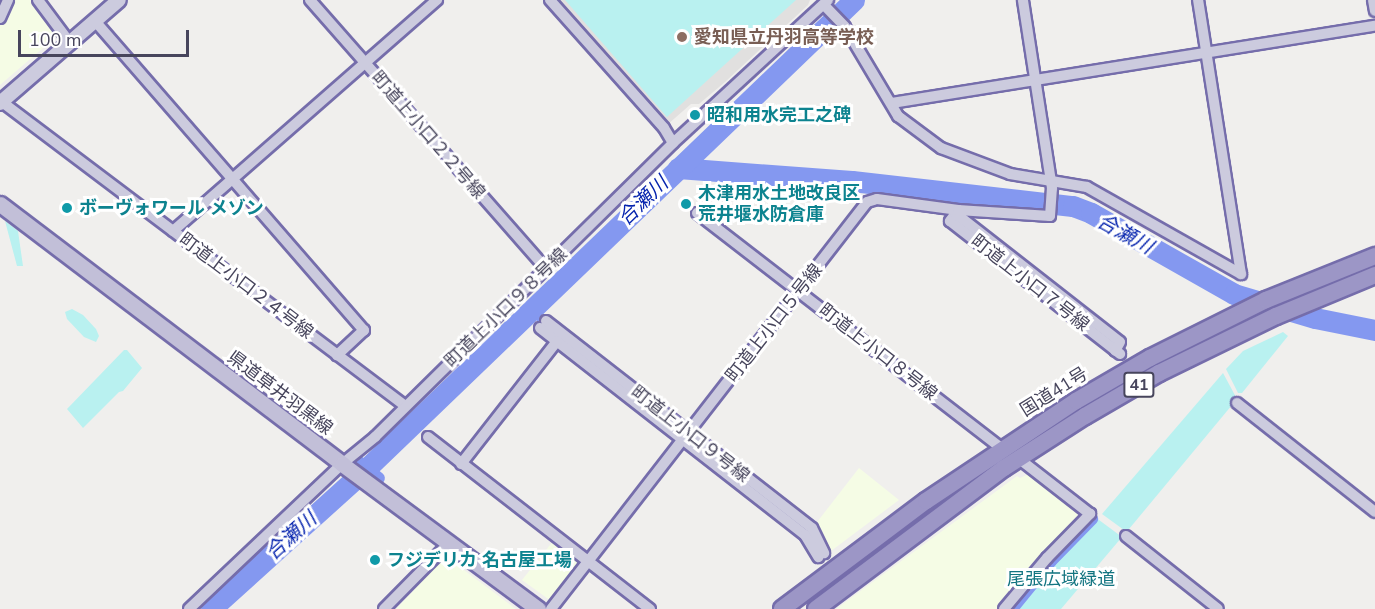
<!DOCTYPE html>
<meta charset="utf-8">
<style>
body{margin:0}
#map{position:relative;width:1375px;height:609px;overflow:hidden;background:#f0efed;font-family:"Nunito Sans","Noto Sans JP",sans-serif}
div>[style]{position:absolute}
.commercial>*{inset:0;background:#f5fce5}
.education>*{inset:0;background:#e1e0df}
.green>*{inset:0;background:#b9f1f0}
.stream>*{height:4px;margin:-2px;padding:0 2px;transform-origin:2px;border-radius:2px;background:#8498f0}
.canal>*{height:12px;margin:-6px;padding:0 6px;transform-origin:6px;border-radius:6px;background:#8498f0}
.river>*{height:21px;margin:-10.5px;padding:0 10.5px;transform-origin:10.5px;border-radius:10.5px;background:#8498f0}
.roads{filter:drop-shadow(2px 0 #756dab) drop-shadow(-2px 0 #756dab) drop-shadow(0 2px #756dab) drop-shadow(0 -2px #756dab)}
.minor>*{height:10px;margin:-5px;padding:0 5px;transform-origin:5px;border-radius:5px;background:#cccbde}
.tertiary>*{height:14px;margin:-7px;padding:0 7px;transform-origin:7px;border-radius:7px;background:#cccbde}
.secondary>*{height:15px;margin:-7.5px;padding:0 7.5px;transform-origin:7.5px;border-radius:7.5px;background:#c2bfd8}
.trunk>*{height:16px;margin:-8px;padding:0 8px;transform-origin:8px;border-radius:8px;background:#9c96c6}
.dots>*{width:16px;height:16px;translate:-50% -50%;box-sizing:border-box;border:3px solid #fff;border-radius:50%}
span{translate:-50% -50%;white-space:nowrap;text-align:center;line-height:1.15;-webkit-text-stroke:6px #fff;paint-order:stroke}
.shield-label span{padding:2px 4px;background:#fff;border:2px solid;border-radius:4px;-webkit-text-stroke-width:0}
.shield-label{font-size:16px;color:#47455c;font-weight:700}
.education-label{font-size:18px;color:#785e54;font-weight:700}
.left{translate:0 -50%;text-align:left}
.culture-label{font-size:18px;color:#0d838f;font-weight:700}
.street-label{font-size:18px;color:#47455c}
.park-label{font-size:18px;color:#127480}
.water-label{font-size:20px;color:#0624ae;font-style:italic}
.scale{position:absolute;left:18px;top:30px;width:171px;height:27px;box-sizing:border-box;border:3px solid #47455c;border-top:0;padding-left:8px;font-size:18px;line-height:21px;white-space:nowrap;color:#47455c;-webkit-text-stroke:4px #fff;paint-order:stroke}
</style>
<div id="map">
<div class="commercial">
<div style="clip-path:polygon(11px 0,31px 0,57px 36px,0 85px,0 26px)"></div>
<div style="clip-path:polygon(859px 468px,899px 500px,827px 554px,814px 526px)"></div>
<div style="clip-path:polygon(1031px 473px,1082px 512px,1083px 515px,999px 609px,836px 609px,1017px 476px,1020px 478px)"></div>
<div style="clip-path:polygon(554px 540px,582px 562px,551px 601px,522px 580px)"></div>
<div style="clip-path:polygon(444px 558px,448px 558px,516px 609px,396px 609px)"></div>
</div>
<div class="education">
<div style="clip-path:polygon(557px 0,810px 0,808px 5px,725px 82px,699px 104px,691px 104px,667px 125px)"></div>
</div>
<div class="green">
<div style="clip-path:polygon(565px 0,796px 0,667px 117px)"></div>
<div style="clip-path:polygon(5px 221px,18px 231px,23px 266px,17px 266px)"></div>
<div style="clip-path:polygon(72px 309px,83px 315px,96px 329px,99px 336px,96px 342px,84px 337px,67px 319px,65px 312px)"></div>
<div style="clip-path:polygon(1283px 332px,1288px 336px,1242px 393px,1238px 393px,1226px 369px,1243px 351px)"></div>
<div style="clip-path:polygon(124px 350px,127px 350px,142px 368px,123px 391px,119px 392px,83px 428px,67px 409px)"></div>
<div style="clip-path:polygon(1223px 373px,1237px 399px,1129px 529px,1124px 530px,1102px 514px)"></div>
<div style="clip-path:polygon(1095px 517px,1122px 537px,1061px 609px,1012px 609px,1050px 563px)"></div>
</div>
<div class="stream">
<div style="left:530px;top:310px;width:15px;rotate:48deg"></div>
</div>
<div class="canal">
<div style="left:354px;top:458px;width:32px;rotate:39deg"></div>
<div style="left:1012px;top:609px;width:62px;rotate:-50.9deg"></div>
<div style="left:1051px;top:561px;width:59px;rotate:-45.7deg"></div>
</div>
<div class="river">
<div style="left:678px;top:168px;width:174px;rotate:4.3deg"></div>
<div style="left:852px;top:181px;width:222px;rotate:6.5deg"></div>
<div style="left:1073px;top:206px;width:19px;rotate:21deg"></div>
<div style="left:1091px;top:213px;width:164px;rotate:29.5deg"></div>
<div style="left:1234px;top:294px;width:84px;rotate:16.5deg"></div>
<div style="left:1315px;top:318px;width:61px;rotate:11.3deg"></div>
<div style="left:211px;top:609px;width:212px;rotate:-42.1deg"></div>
<div style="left:368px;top:467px;width:674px;rotate:-43.86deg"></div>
</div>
<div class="roads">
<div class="minor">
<div style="left:38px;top:0;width:54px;rotate:53.3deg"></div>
<div style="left:310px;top:0;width:358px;rotate:48.7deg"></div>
<div style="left:550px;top:0;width:171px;rotate:48.3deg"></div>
<div style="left:664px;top:128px;width:17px;rotate:59deg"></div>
<div style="left:1373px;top:0;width:11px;rotate:80deg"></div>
<div style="left:824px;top:5px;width:30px;rotate:46deg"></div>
<div style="left:845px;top:27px;width:104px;rotate:59.2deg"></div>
<div style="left:898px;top:116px;width:54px;rotate:36.7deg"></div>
<div style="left:941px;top:148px;width:74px;rotate:20.6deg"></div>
<div style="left:1010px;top:174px;width:78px;rotate:9.6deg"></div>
<div style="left:1087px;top:187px;width:177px;rotate:29.5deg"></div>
<div style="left:1241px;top:274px;width:277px;rotate:-98.9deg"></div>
<div style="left:0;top:18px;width:20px;rotate:-66deg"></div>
<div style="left:95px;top:21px;width:410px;rotate:49deg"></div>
<div style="left:364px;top:330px;width:37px;rotate:137deg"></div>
<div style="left:2px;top:102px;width:503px;rotate:37.01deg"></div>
<div style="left:892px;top:103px;width:489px;rotate:-9.1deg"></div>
<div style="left:958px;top:210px;width:14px;rotate:126deg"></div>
<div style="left:950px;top:221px;width:216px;rotate:38deg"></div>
<div style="left:697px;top:213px;width:384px;rotate:37.7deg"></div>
<div style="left:955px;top:213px;width:209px;rotate:38deg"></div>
<div style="left:1120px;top:342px;width:10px;rotate:119deg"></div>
<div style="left:173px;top:231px;width:351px;rotate:-41.2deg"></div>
<div style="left:546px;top:321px;width:337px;rotate:37.9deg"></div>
<div style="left:812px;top:528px;width:28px;rotate:64deg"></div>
<div style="left:540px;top:328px;width:336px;rotate:38deg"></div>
<div style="left:805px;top:535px;width:26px;rotate:59deg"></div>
<div style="left:1237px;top:403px;width:176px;rotate:38.3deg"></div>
<div style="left:428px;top:437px;width:281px;rotate:37.8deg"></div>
<div style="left:461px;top:464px;width:156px;rotate:-52deg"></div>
<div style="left:1126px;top:536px;width:117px;rotate:38.4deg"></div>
<div style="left:189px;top:609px;width:211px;rotate:-43.5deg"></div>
<div style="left:342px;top:464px;width:43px;rotate:-39.3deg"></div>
<div style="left:375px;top:437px;width:419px;rotate:-44.6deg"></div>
<div style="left:673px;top:143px;width:211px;rotate:-42.7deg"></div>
<div style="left:384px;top:609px;width:91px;rotate:-45.4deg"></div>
<div style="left:551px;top:609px;width:515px;rotate:-52.17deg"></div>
<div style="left:867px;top:202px;width:10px;rotate:-17deg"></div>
<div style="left:877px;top:199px;width:82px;rotate:7.7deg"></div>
<div style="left:958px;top:210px;width:92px;rotate:3.7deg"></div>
<div style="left:1050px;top:216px;width:28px;rotate:-86deg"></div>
<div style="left:1052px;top:188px;width:190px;rotate:-98.8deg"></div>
<div style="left:1004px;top:609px;width:67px;rotate:-49.9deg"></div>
<div style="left:1047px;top:558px;width:62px;rotate:-45.7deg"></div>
<div style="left:1090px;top:514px;width:91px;rotate:-142.1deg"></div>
</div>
<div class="tertiary">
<div style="left:0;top:103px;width:157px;rotate:-40.9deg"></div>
</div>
<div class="secondary">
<div style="left:0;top:204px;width:430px;rotate:37.2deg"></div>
<div style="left:342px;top:464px;width:244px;rotate:36.5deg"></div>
</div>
<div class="trunk">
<div style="left:782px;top:609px;width:180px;rotate:-36.9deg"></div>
<div style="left:926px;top:501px;width:180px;rotate:-33.7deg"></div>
<div style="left:1076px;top:401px;width:86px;rotate:-30.2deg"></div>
<div style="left:1150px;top:358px;width:130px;rotate:-26.6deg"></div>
<div style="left:1266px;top:300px;width:118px;rotate:-22deg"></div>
<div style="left:816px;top:609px;width:235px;rotate:-36.9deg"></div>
<div style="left:1004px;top:468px;width:96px;rotate:-32.7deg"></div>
<div style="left:1085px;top:416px;width:86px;rotate:-30.2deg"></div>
<div style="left:1159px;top:373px;width:130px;rotate:-26deg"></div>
<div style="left:1276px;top:316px;width:107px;rotate:-22.5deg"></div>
</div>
</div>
<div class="dots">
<div style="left:682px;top:37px;background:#8d6e63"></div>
<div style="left:695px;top:115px;background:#0f9aa8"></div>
<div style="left:686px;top:204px;background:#0f9aa8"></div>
<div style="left:67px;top:208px;background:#0f9aa8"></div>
<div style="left:375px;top:560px;background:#0f9aa8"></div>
</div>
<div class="shield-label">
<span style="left:1139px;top:385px">41</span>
</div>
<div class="education-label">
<span class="left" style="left:694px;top:37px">愛知県立丹羽高等学校</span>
</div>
<div class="culture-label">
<span class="left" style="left:707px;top:115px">昭和用水完工之碑</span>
<span class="left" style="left:698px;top:204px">木津用水土地改良区<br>荒井堰水防倉庫</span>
<span class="left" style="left:79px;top:208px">ボーヴォワール メゾン</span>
<span class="left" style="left:387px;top:560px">フジデリカ 名古屋工場</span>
</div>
<div class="street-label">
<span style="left:428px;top:135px;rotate:49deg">町道上小口２２号線</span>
<span style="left:1030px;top:283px;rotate:38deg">町道上小口７号線</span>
<span style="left:246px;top:286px;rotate:37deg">町道上小口２４号線</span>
<span style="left:506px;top:308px;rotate:-44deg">町道上小口９８号線</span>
<span style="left:774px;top:323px;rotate:-52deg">町道上小口５号線</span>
<span style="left:878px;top:352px;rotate:38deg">町道上小口８号線</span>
<span style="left:1054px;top:392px;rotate:-32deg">国道41号</span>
<span style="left:280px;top:393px;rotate:37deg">県道草井羽黒線</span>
<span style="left:690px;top:434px;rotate:38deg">町道上小口９号線</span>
</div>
<div class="park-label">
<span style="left:1061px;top:579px">尾張広域緑道</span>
</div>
<div class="water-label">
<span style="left:643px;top:201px;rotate:-44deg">合瀬川</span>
<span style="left:1125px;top:234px;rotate:29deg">合瀬川</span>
<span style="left:291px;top:536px;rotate:-42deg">合瀬川</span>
</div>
<div class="scale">100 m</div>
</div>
